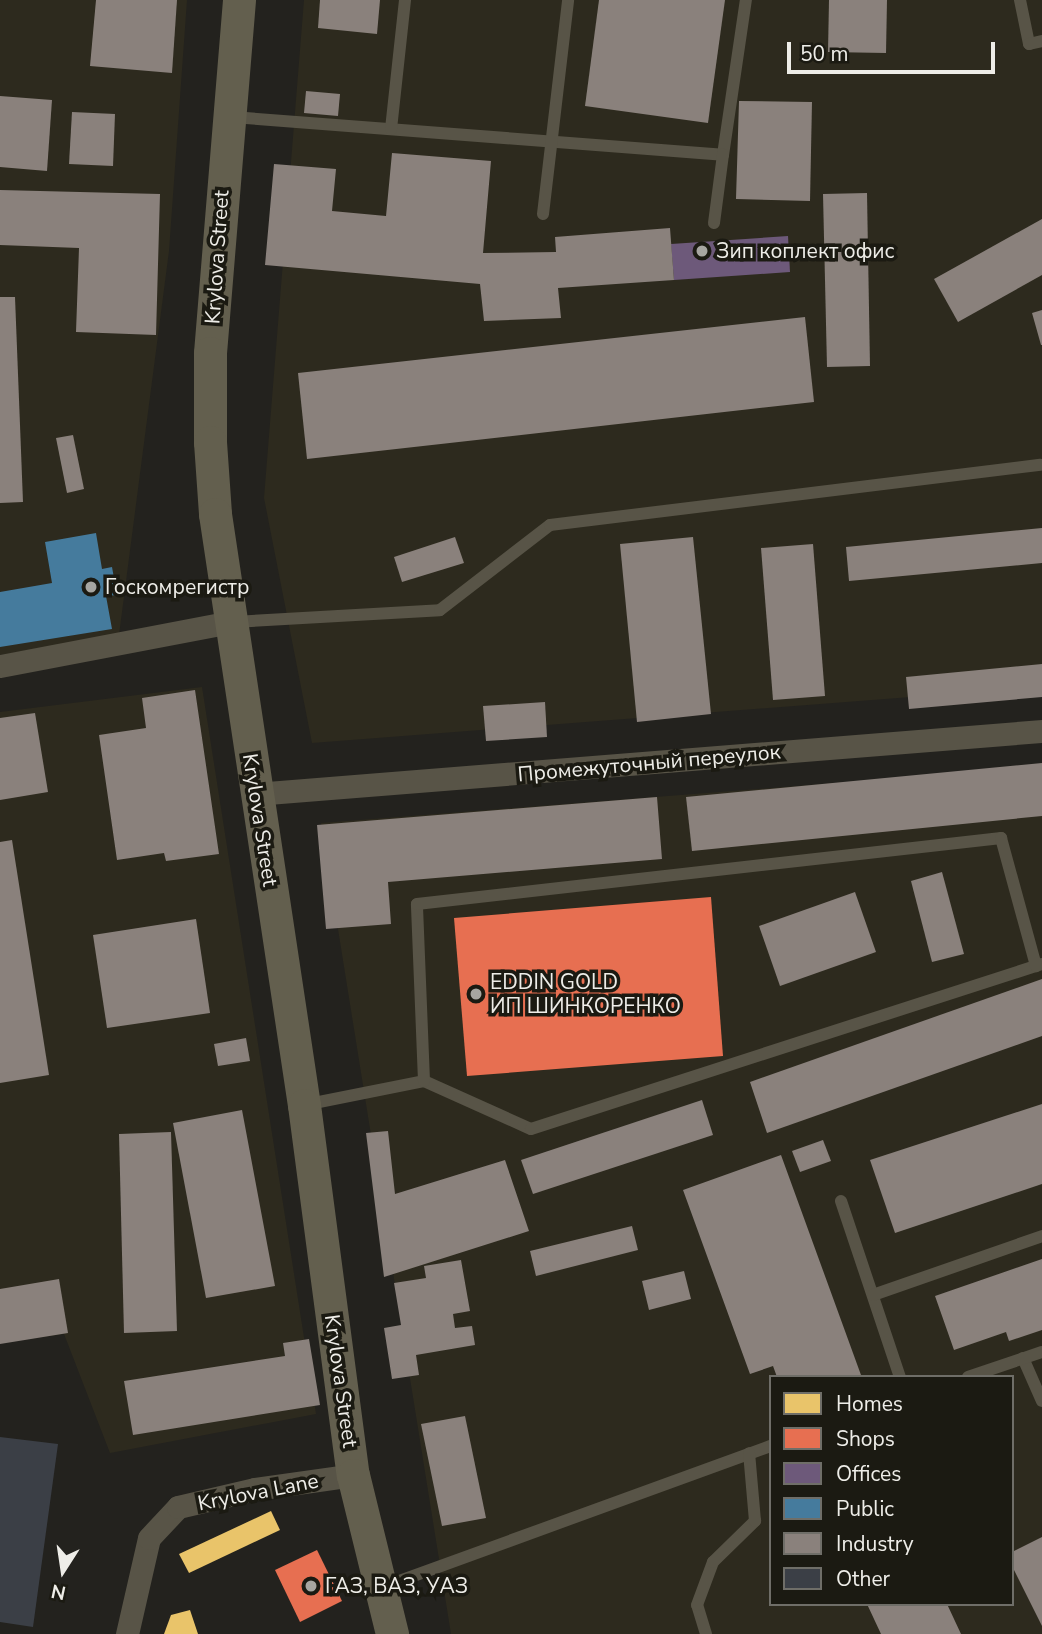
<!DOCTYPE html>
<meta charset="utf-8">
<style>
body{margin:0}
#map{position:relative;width:1042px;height:1634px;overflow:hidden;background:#23221e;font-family:"Nunito Sans",sans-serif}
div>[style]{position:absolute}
.built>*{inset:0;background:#2d2a1e}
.homes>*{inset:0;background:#e9c46a}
.shops>*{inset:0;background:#e76f51}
.offices>*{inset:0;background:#6d597a}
.public>*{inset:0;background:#457b9d}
.industry>*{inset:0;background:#8a817c}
.building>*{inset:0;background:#3b3f46}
.lane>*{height:12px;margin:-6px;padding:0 6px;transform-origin:6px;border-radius:6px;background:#585447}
.street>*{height:23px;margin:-11.5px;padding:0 11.5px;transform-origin:11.5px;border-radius:11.5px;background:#585447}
.secondary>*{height:33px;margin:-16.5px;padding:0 16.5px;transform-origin:16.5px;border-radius:16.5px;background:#635f4e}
.dots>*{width:19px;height:19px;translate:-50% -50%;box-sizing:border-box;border:4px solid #1b1a12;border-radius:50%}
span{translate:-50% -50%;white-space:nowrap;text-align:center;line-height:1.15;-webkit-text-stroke:7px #1b1a12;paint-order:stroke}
.poi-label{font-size:21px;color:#eeede8}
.left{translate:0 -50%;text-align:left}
.street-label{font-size:21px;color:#eeede8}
.legend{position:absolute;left:769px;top:1375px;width:245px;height:231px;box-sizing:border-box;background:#1b1a12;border:2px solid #6f6e68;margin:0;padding:9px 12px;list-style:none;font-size:21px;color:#eeede8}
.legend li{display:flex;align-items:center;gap:14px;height:35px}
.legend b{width:35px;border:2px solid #6f6e68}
.north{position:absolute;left:28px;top:1536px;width:70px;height:70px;-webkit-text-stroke:5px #1b1a12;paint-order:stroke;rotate:192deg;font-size:19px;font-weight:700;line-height:28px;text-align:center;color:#eeede8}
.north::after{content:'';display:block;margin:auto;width:24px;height:32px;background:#eeede8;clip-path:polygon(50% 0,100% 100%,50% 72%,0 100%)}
.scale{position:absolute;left:787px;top:42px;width:208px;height:32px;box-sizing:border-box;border:4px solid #eeede8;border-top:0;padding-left:9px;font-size:21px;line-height:24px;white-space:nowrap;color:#eeede8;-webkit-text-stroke:5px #1b1a12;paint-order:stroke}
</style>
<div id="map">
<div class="built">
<div style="clip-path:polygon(0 0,187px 0,169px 251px,119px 635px,0 655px)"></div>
<div style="clip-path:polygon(304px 0,1042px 0,1042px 687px,312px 743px,264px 498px)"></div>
<div style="clip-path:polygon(202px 687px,316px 1414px,110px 1453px,64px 1334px,0 1343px,0 712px)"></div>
<div style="clip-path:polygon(evenodd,1042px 767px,1042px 1634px,451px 1634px,321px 823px,1042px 767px,771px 1377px,1012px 1377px,1012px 1604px,771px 1604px,771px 1377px)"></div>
</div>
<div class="homes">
<div style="clip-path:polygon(271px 1511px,280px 1530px,189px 1573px,179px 1554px)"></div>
<div style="clip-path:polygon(190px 1610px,198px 1634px,164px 1634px,171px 1615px)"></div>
</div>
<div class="shops">
<div style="clip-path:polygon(711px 897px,723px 1056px,467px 1076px,454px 918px)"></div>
<div style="clip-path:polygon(317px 1550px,342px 1601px,300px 1622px,275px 1570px)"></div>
</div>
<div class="offices">
<div style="clip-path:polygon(788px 236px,790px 272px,674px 280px,671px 244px)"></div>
</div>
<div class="public">
<div style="clip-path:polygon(96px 533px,102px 569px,112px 567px,117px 595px,106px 596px,112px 629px,0 647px,0 592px,52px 583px,45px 542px)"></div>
</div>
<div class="industry">
<div style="clip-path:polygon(96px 0,177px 0,172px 73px,90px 66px)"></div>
<div style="clip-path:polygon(320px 0,380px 0,377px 34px,318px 28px)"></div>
<div style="clip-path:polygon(599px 0,725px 0,708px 123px,585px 106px)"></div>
<div style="clip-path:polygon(829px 0,887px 0,886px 53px,828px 52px)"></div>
<div style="clip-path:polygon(306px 91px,340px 94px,338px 116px,304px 113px)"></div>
<div style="clip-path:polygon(0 96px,52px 100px,47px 171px,0 167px)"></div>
<div style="clip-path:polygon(739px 101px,812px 102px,810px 201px,736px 199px)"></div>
<div style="clip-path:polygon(72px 112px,115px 114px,113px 166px,69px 164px)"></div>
<div style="clip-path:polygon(392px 153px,491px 161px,483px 253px,556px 252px,555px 237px,670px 228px,674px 280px,558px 288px,561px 318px,484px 321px,480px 284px,265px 265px,274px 164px,336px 169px,332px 211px,386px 216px)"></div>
<div style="clip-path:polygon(0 190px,160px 194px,156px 335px,76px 332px,79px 248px,0 245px)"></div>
<div style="clip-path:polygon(867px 193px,870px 366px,827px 367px,823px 194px)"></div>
<div style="clip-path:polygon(1042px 219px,1042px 275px,958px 322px,934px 279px)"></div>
<div style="clip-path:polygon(0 297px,15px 297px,23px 502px,0 503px)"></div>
<div style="clip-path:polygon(1042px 310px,1042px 345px,1041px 345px,1032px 313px)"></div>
<div style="clip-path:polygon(805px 317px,814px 402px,307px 459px,298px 373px)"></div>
<div style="clip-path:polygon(73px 435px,84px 489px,67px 493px,56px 438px)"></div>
<div style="clip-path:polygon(1042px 528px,1042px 563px,849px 581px,846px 547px)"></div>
<div style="clip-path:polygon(455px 537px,464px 563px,402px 582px,394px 557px)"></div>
<div style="clip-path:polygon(693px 537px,711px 714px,637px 722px,620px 544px)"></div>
<div style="clip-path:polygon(813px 544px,825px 696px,773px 700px,761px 548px)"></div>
<div style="clip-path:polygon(1042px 664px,1042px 697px,909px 709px,906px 677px)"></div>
<div style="clip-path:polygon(195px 690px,219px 854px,166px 861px,164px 853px,117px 860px,99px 735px,146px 728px,142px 698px)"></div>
<div style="clip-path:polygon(545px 702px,547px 737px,486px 741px,483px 706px)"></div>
<div style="clip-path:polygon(35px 713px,48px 792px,0 800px,0 718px)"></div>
<div style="clip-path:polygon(1042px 763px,1042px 816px,692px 851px,686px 797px)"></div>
<div style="clip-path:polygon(657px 797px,662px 859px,388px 882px,391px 924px,326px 929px,317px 825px)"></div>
<div style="clip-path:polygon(12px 840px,49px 1075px,0 1083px,0 842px)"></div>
<div style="clip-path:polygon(942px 872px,964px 954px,932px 962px,911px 881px)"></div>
<div style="clip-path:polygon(855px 892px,876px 952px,780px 986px,759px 926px)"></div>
<div style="clip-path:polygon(196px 919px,210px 1013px,107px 1028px,93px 935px)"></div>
<div style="clip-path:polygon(1042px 979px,1042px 1036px,767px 1133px,750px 1082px)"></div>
<div style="clip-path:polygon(246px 1038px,250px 1061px,218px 1066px,214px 1044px)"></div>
<div style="clip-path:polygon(702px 1100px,713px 1135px,533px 1194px,521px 1160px)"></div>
<div style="clip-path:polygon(1042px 1104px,1042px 1184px,895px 1233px,870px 1160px)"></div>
<div style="clip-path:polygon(242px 1110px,275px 1286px,206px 1298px,173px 1123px)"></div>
<div style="clip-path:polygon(388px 1131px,395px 1194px,505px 1160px,529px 1231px,384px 1277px,366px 1133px)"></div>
<div style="clip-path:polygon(171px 1132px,177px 1331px,124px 1333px,119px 1134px)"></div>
<div style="clip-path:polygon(823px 1140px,831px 1161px,800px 1172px,792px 1151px)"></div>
<div style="clip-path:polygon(781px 1155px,861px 1375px,855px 1377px,777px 1377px,773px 1366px,750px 1374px,683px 1190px)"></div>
<div style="clip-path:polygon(632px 1226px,638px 1250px,536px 1276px,530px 1251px)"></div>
<div style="clip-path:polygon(1042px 1259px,1042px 1330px,1009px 1341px,1006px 1332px,954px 1350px,935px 1296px)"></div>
<div style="clip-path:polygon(461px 1260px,470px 1311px,453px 1314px,455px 1328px,472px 1326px,475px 1345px,416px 1355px,419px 1375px,392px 1379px,384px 1328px,401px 1325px,394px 1283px,426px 1278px,424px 1266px)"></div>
<div style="clip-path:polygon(684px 1271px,691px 1299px,649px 1310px,642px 1281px)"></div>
<div style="clip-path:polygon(59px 1279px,68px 1333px,0 1344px,0 1289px)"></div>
<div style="clip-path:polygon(309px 1339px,320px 1405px,133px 1435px,124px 1381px,285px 1356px,283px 1343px)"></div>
<div style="clip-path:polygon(465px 1416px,486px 1518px,442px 1526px,421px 1424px)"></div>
<div style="clip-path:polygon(1042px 1537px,1042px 1626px,1012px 1566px,1012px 1552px)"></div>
<div style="clip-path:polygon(867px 1604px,947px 1604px,961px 1634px,881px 1634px)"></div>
</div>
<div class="building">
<div style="clip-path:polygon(0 1437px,58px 1444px,33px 1627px,0 1622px)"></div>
</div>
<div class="lane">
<div style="left:1020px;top:0;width:45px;rotate:78.4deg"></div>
<div style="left:1029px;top:44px;width:13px;rotate:-13deg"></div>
<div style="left:232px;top:117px;width:492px;rotate:4.4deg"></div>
<div style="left:723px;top:155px;width:157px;rotate:-81.6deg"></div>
<div style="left:391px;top:129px;width:130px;rotate:-83.8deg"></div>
<div style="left:543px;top:214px;width:215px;rotate:-83.3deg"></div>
<div style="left:714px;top:223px;width:69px;rotate:-82.5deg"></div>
<div style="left:234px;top:622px;width:206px;rotate:-3.3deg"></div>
<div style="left:440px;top:610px;width:139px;rotate:-37.7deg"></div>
<div style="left:550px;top:525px;width:494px;rotate:-7deg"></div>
<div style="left:424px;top:1081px;width:117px;rotate:24.2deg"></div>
<div style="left:531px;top:1129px;width:537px;rotate:-17.9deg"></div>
<div style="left:304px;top:1105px;width:122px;rotate:-11.3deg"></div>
<div style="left:424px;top:1081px;width:177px;rotate:-92.3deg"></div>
<div style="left:417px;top:904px;width:588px;rotate:-6.45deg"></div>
<div style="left:1001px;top:838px;width:133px;rotate:74.7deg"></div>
<div style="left:841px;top:1201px;width:186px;rotate:71.5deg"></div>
<div style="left:873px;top:1295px;width:179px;rotate:-19.2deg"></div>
<div style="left:1023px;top:1358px;width:47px;rotate:66.2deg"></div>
<div style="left:968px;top:1377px;width:78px;rotate:-18.7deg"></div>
<div style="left:383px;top:1587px;width:413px;rotate:-20deg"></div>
<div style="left:706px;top:1634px;width:30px;rotate:-107deg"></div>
<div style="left:697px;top:1605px;width:46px;rotate:-69.6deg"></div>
<div style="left:713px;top:1562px;width:59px;rotate:-44.3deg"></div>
<div style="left:755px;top:1521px;width:68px;rotate:-95deg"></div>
</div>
<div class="street">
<div style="left:0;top:666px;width:235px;rotate:-10.8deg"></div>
<div style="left:255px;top:794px;width:790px;rotate:-4.58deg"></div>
<div style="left:127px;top:1634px;width:98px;rotate:-77.1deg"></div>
<div style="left:149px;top:1538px;width:42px;rotate:-46.9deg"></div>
<div style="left:178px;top:1507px;width:79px;rotate:-13.2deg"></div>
<div style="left:255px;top:1489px;width:99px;rotate:-8.1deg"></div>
</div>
<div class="secondary">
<div style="left:239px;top:0;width:354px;rotate:94.7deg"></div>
<div style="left:210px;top:353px;width:89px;rotate:90deg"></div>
<div style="left:210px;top:442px;width:72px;rotate:86deg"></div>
<div style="left:215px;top:514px;width:598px;rotate:81.44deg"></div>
<div style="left:304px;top:1105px;width:373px;rotate:82.5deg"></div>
<div style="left:353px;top:1475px;width:164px;rotate:76.2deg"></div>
</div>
<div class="dots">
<div style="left:702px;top:251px;background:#a7a6a1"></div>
<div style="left:91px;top:587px;background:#a7a6a1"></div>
<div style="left:476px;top:994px;background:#a7a6a1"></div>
<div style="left:311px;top:1586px;background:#a7a6a1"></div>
</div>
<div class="poi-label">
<span class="left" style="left:716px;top:251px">Зип коплект офис</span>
<span class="left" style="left:105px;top:587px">Госкомрегистр</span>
<span class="left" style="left:490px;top:994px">EDDIN GOLD<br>ИП ШИНКОРЕНКО</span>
<span class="left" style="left:325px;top:1586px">ГАЗ, ВАЗ, УАЗ</span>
</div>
<div class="street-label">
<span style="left:217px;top:257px;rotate:-86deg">Krylova Street</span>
<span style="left:649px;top:763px;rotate:-5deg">Промежуточный переулок</span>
<span style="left:260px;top:820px;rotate:81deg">Krylova Street</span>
<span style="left:341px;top:1381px;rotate:82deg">Krylova Street</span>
<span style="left:258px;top:1492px;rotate:-11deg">Krylova Lane</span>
</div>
<ul class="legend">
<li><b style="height:19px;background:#e9c46a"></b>Homes</li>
<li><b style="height:19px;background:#e76f51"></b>Shops</li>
<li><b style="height:19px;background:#6d597a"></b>Offices</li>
<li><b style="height:19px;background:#457b9d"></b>Public</li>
<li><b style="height:19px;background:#8a817c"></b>Industry</li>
<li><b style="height:19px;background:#3b3f46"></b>Other</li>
</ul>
<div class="north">N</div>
<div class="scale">50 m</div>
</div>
